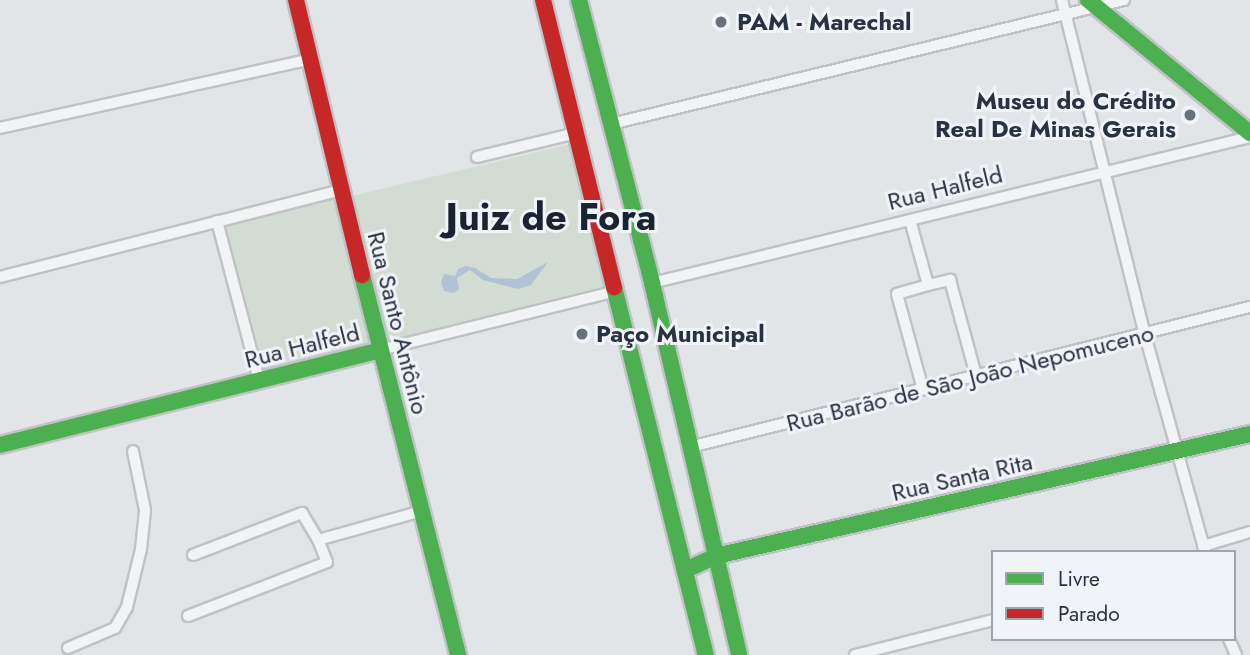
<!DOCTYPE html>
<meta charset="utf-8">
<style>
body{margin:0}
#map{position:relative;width:1250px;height:655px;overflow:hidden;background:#e2e5e8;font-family:Jost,sans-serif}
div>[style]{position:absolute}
.green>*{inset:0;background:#d3dcd3}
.water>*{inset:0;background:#b0c2d4}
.roads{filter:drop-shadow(2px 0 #c0c3c6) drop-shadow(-2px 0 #c0c3c6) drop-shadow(0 2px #c0c3c6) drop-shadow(0 -2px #c0c3c6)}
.street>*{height:10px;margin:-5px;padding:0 5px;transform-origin:5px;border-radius:5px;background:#f2f3f4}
.fast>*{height:16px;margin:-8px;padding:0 8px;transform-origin:8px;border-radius:8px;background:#4caf50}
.jam>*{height:16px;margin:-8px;padding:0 8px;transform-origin:8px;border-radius:8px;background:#c62828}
.dots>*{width:19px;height:19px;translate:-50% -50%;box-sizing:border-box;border:4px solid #f0f3f7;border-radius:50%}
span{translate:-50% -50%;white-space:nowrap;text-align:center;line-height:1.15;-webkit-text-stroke:6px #f0f3f7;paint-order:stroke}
.poi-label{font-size:24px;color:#283242;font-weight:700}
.left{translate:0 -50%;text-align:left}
.right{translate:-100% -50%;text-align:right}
.street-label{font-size:24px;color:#283242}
.town-label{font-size:38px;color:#1a2332;font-weight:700}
.legend{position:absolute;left:991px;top:550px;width:245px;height:91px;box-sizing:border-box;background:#f0f3f7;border:2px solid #a0a6af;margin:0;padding:9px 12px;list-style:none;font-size:21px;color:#283242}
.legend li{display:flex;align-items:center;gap:14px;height:35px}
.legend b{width:35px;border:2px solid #a0a6af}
</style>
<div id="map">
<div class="green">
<div style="clip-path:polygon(575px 143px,612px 289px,387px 343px,351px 196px)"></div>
<div style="clip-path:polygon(335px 198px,373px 349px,261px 377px,223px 226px)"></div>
</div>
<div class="water">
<div style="clip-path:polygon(548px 262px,531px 285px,518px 289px,483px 280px,470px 270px,457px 278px,459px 289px,454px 293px,444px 291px,441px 282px,444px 274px,455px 276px,458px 269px,466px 266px,475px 268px,491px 278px,517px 279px)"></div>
</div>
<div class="roads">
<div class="street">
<div style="left:1062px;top:0;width:345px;rotate:76.1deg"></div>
<div style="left:1145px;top:335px;width:225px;rotate:74.5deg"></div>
<div style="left:611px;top:124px;width:528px;rotate:-13.59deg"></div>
<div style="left:0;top:128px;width:318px;rotate:-12.5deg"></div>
<div style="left:477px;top:157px;width:102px;rotate:-13.6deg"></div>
<div style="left:910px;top:220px;width:67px;rotate:74.5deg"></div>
<div style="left:928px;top:285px;width:32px;rotate:164deg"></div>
<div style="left:897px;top:294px;width:99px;rotate:74.8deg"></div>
<div style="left:217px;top:221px;width:164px;rotate:75.2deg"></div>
<div style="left:0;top:277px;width:353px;rotate:-14.3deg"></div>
<div style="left:652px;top:283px;width:616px;rotate:-13.72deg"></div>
<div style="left:928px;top:285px;width:23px;rotate:-13deg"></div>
<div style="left:950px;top:280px;width:99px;rotate:74.8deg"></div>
<div style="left:380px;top:350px;width:243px;rotate:-14deg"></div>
<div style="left:690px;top:447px;width:577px;rotate:-14.04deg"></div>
<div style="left:1203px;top:546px;width:49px;rotate:-16.6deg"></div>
<div style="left:193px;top:555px;width:117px;rotate:-21.1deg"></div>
<div style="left:302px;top:513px;width:31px;rotate:59deg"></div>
<div style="left:188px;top:616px;width:149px;rotate:-21.2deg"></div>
<div style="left:327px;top:562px;width:24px;rotate:-112deg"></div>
<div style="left:318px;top:540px;width:108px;rotate:-15.6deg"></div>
<div style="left:1229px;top:639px;width:17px;rotate:66deg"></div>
<div style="left:68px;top:648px;width:51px;rotate:-23.1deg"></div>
<div style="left:115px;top:628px;width:24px;rotate:-60deg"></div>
<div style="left:127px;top:607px;width:60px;rotate:-76.4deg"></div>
<div style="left:141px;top:549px;width:39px;rotate:-84deg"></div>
<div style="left:145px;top:510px;width:60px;rotate:-101.5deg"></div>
<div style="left:855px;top:655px;width:142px;rotate:-14.2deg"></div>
</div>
<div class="fast">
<div style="left:579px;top:0;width:292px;rotate:75.5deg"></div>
<div style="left:652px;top:283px;width:382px;rotate:76.8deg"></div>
<div style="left:1088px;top:0;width:210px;rotate:39.4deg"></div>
<div style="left:362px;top:275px;width:392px;rotate:75.8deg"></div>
<div style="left:614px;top:287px;width:379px;rotate:76deg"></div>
<div style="left:0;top:445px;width:392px;rotate:-14deg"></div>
<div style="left:686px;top:570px;width:33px;rotate:-25deg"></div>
<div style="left:716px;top:556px;width:548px;rotate:-12.87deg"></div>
</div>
<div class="jam">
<div style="left:296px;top:0;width:283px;rotate:76.5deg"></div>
<div style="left:543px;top:0;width:296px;rotate:76.1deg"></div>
</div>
</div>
<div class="dots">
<div style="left:721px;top:22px;background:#69717c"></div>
<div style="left:1190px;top:115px;background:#69717c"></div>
<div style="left:582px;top:334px;background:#69717c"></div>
</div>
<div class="poi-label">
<span class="left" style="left:737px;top:22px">PAM - Marechal</span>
<span class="right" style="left:1176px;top:115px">Museu do Crédito<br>Real De Minas Gerais</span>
<span class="left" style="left:596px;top:334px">Paço Municipal</span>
</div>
<div class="street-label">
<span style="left:945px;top:188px;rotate:-14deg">Rua Halfeld</span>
<span style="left:398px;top:323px;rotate:76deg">Rua Santo Antônio</span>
<span style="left:302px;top:346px;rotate:-14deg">Rua Halfeld</span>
<span style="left:970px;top:378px;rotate:-14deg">Rua Barão de São João Nepomuceno</span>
<span style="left:962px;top:477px;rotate:-13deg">Rua Santa Rita</span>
</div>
<div class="town-label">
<span style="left:551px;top:217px">Juiz de Fora</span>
</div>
<ul class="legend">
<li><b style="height:9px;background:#4caf50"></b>Livre</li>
<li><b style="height:9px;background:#c62828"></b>Parado</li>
</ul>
</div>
